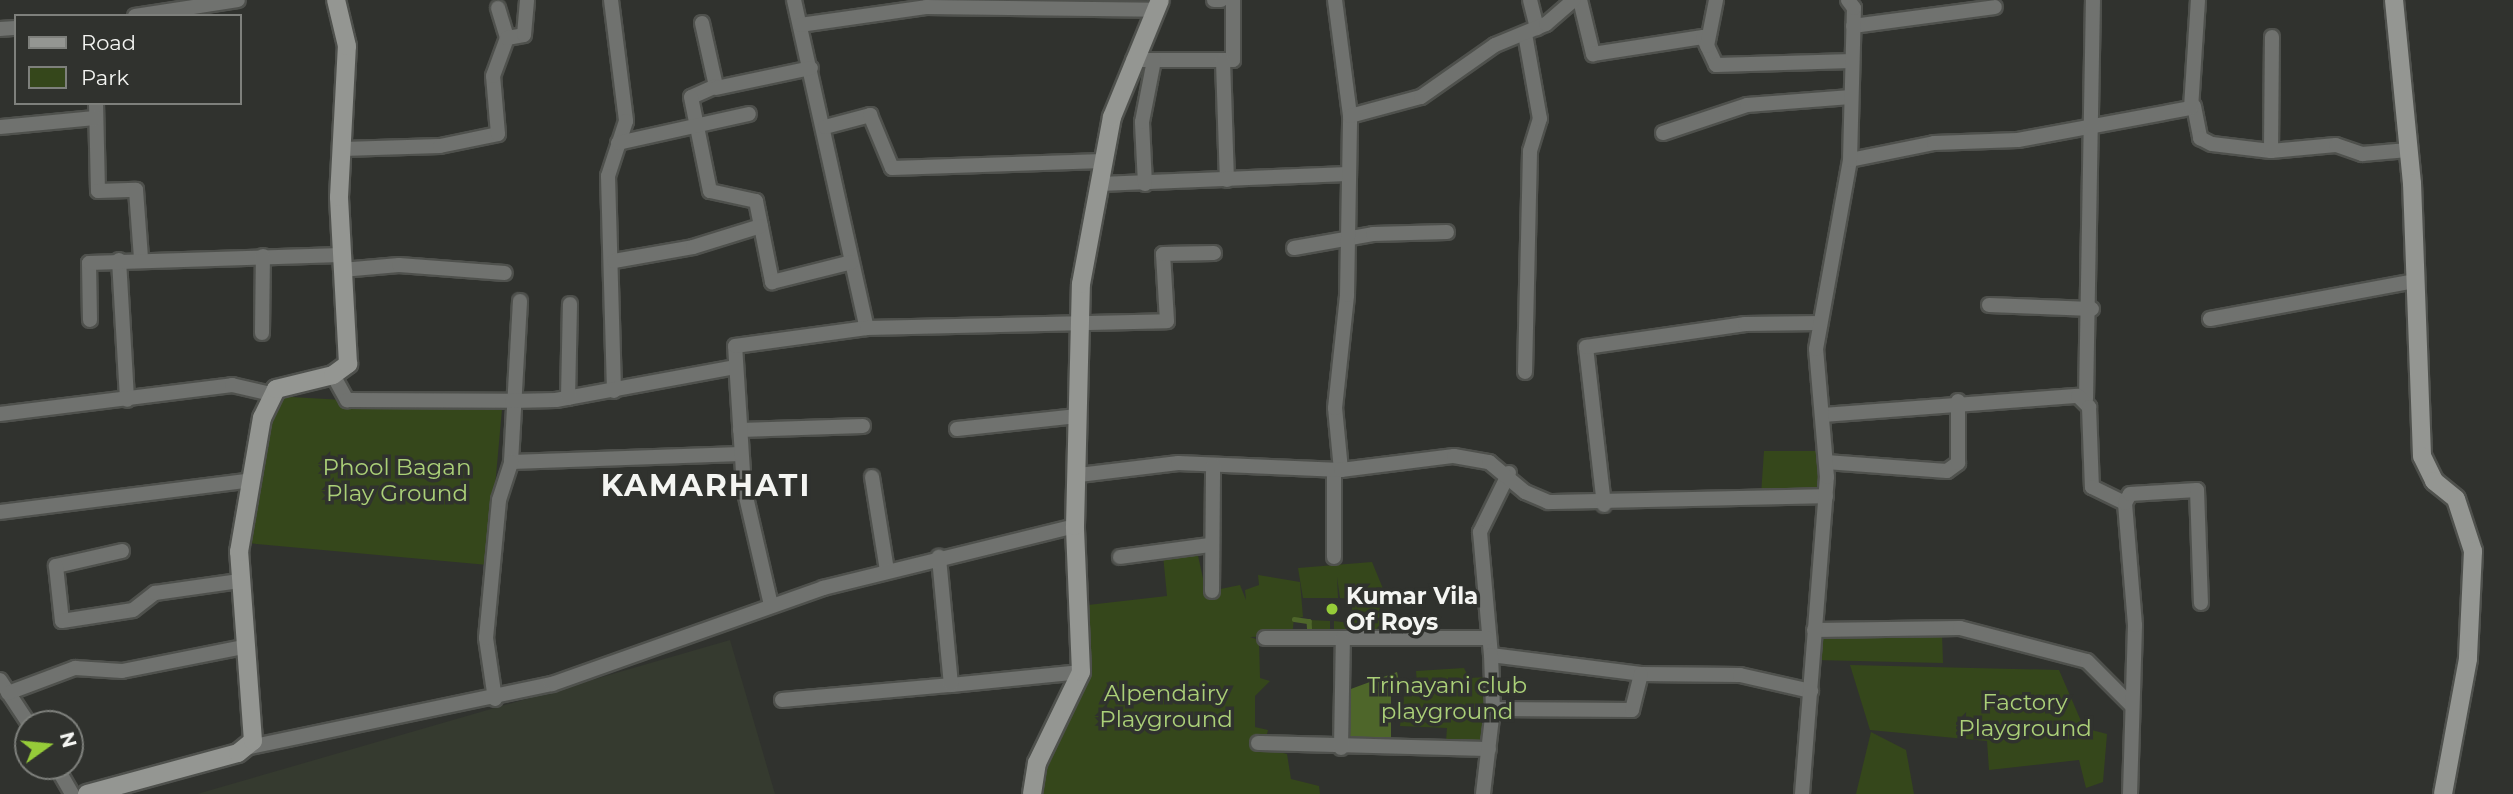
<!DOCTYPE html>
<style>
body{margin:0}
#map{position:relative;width:2513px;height:794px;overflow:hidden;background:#30322e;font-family:Montserrat,sans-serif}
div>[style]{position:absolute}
.built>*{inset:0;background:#353a2f}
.green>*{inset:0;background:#35471b}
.water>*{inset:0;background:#4e662a}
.stream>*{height:4.5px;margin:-2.25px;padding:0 2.25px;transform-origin:2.25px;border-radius:2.25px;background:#4e662a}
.roads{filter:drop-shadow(2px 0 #4f514d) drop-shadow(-2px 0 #4f514d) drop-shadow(0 2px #4f514d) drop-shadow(0 -2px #4f514d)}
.street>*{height:14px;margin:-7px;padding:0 7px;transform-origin:7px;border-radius:7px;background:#70726f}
.secondary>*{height:18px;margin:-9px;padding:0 9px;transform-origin:9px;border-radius:9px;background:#949692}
.dots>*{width:19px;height:19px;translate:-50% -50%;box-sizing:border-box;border:4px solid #30322e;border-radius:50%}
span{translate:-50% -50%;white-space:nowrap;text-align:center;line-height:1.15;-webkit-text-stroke:7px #30322e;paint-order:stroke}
.park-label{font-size:23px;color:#abd078}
.poi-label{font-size:23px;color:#f4f5f2;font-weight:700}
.left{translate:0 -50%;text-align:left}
.district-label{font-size:30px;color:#f4f5f2;font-weight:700;letter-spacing:2px}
.legend{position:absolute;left:14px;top:14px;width:228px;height:91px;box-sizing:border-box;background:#30322e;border:2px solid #7e807c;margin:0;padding:9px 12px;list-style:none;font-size:21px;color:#f4f5f2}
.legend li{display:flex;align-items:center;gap:14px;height:35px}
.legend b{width:35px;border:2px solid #7e807c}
.north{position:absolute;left:14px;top:710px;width:70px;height:70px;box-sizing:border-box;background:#30322e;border:2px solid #7e807c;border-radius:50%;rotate:75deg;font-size:19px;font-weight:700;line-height:28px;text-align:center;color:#f4f5f2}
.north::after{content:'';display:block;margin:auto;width:24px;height:32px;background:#96cc39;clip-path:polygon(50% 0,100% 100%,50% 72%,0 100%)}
</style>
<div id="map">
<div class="built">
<div style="clip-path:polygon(730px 640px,775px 794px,197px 794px)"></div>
</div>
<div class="green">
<div style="clip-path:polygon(273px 396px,502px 409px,488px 565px,247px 543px)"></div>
<div style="clip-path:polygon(1764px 451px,1820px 451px,1817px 493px,1761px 495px)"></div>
<div style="clip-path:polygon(1197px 551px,1206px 592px,1240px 585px,1246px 600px,1245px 590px,1259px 585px,1258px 575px,1300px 582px,1303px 617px,1294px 619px,1292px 636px,1250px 637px,1259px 640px,1260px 678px,1270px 681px,1255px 696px,1255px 727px,1268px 730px,1265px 742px,1255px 746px,1287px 754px,1291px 779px,1319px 786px,1320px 794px,1034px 794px,1083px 673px,1088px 605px,1167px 596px,1163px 555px)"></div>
<div style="clip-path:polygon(1372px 562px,1384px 591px,1379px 612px,1394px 610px,1395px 639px,1334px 636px,1334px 621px,1350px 623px,1351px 615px,1369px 612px,1352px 611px,1352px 599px,1340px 598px,1337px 577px,1338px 598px,1303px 598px,1298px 568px)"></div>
<div style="clip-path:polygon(1310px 620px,1330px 621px,1330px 636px,1311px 636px)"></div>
<div style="clip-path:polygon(1816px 630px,1942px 634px,1943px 663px,1815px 660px)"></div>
<div style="clip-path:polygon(1850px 665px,2059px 670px,2084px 728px,2107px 734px,2103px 782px,2086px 788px,2079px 760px,1989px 770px,1987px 741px,1870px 730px)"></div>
<div style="clip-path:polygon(1464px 668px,1469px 678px,1488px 677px,1486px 742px,1446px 741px,1447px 728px,1400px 726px,1405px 688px,1417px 684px,1416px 671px)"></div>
<div style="clip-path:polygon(1871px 732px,1906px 750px,1914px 794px,1856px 794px)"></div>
</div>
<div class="water">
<div style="clip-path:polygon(1397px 672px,1400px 686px,1391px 693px,1391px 747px,1345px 745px,1348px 690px)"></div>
</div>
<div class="stream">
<div style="left:1294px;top:619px;width:15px;rotate:8deg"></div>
<div style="left:1309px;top:621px;width:13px;rotate:86deg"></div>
</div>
<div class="roads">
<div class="street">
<div style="left:611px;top:0;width:122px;rotate:82.9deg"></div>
<div style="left:626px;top:121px;width:58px;rotate:108.1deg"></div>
<div style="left:608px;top:176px;width:215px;rotate:88.4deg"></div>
<div style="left:794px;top:0;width:336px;rotate:77.5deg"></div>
<div style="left:1214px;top:0;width:7px"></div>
<div style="left:1335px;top:0;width:117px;rotate:82.6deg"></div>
<div style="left:1530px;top:0;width:29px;rotate:76deg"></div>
<div style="left:1580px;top:0;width:56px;rotate:76.5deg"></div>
<div style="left:1593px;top:54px;width:111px;rotate:-8.8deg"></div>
<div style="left:1703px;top:37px;width:31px;rotate:65deg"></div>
<div style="left:1716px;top:65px;width:136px;rotate:-1.7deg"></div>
<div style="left:498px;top:8px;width:31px;rotate:73deg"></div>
<div style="left:135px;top:16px;width:104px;rotate:-8.8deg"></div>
<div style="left:702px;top:23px;width:65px;rotate:77.5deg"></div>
<div style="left:716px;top:86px;width:27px;rotate:156deg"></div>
<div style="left:691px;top:97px;width:96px;rotate:78.6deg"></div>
<div style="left:710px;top:191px;width:47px;rotate:12.3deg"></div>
<div style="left:756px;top:201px;width:83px;rotate:78.8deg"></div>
<div style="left:772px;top:282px;width:82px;rotate:-14deg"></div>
<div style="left:800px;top:25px;width:127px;rotate:-8.1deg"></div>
<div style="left:926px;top:7px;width:230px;rotate:0.7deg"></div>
<div style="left:1853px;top:26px;width:143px;rotate:-7.6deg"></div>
<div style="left:0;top:29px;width:16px;rotate:-4deg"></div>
<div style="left:1707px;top:46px;width:47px;rotate:-78.9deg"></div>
<div style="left:1133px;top:60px;width:100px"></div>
<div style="left:1233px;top:60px;width:60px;rotate:-90deg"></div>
<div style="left:1223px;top:61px;width:119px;rotate:88.1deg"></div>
<div style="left:716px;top:88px;width:97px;rotate:-11.9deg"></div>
<div style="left:96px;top:103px;width:88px;rotate:88.7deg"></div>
<div style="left:98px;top:191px;width:38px;rotate:-2deg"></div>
<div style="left:136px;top:190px;width:68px;rotate:85.8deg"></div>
<div style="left:2194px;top:106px;width:33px;rotate:79deg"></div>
<div style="left:2200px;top:138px;width:13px;rotate:27deg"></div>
<div style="left:2212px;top:144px;width:59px;rotate:6.8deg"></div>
<div style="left:2271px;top:151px;width:65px;rotate:-5.3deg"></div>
<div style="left:2336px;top:145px;width:28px;rotate:19deg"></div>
<div style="left:2362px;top:154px;width:46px;rotate:-5deg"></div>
<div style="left:0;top:127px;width:96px;rotate:-5.4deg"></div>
<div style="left:825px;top:127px;width:47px;rotate:-14.9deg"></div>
<div style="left:870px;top:115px;width:57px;rotate:67.5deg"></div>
<div style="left:892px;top:168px;width:211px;rotate:-1.9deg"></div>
<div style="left:1663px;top:133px;width:89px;rotate:-18.4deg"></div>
<div style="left:1747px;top:105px;width:104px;rotate:-4.4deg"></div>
<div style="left:618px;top:143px;width:134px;rotate:-12.5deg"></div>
<div style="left:343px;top:149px;width:97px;rotate:-1.8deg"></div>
<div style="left:440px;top:146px;width:59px;rotate:-11.7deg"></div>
<div style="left:498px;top:134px;width:58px;rotate:-94.9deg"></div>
<div style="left:493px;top:76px;width:40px;rotate:-69.8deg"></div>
<div style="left:507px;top:38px;width:17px;rotate:-10deg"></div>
<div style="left:524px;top:35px;width:35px;rotate:-85deg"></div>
<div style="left:2271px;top:151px;width:114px;rotate:-89.5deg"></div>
<div style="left:1850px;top:160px;width:86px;rotate:-11.4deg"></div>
<div style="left:1934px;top:143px;width:84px;rotate:-2deg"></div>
<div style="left:2018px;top:140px;width:176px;rotate:-10.5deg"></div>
<div style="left:2191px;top:108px;width:108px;rotate:-86.3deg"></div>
<div style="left:1100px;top:184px;width:248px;rotate:-2.3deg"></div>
<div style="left:1145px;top:184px;width:62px;rotate:-92.8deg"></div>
<div style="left:1142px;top:122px;width:63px;rotate:-79deg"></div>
<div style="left:1294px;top:248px;width:80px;rotate:-10deg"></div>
<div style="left:1373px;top:234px;width:74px;rotate:-1.5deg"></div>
<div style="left:119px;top:260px;width:140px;rotate:86.7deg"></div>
<div style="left:614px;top:261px;width:80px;rotate:-10deg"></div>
<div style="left:693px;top:247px;width:71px;rotate:-17.2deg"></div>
<div style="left:342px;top:270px;width:57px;rotate:-5deg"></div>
<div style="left:399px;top:265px;width:106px;rotate:4.3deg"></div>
<div style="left:520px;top:301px;width:161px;rotate:93.2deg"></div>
<div style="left:511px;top:462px;width:230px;rotate:-2deg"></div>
<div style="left:1989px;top:305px;width:103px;rotate:2.2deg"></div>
<div style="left:2210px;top:319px;width:209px;rotate:-10.5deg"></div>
<div style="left:90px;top:320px;width:57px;rotate:-91deg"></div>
<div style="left:89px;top:263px;width:252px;rotate:-1.8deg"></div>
<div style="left:262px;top:333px;width:77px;rotate:-89.3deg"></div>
<div style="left:1525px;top:372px;width:221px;rotate:-88.7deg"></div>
<div style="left:1530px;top:151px;width:34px;rotate:-73deg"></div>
<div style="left:1540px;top:119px;width:86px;rotate:-100deg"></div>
<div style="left:333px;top:375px;width:29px;rotate:61deg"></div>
<div style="left:347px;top:400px;width:165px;rotate:0.3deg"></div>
<div style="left:512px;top:401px;width:44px;rotate:-1.3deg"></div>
<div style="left:556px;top:400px;width:183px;rotate:-10.4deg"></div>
<div style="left:568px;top:398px;width:94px;rotate:-88.8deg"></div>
<div style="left:2086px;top:399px;width:399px;rotate:-89deg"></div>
<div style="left:0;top:414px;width:234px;rotate:-7.1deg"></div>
<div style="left:232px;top:385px;width:39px;rotate:13deg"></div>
<div style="left:1823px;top:415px;width:256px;rotate:-4.3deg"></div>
<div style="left:2078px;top:396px;width:16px;rotate:45deg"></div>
<div style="left:2089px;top:407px;width:80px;rotate:87.9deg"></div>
<div style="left:2092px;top:487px;width:37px;rotate:26deg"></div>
<div style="left:957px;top:429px;width:121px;rotate:-6.2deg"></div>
<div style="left:740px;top:430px;width:123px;rotate:-1.9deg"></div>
<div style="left:1826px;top:462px;width:121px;rotate:4.3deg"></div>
<div style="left:1947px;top:471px;width:14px;rotate:-36deg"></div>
<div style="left:1958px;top:463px;width:62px;rotate:-90deg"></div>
<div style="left:1334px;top:470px;width:87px;rotate:90deg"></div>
<div style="left:1341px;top:470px;width:62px;rotate:-95.5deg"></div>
<div style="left:1335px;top:408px;width:114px;rotate:-83.9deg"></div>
<div style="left:1347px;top:295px;width:179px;rotate:-89deg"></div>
<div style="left:1350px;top:116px;width:73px;rotate:-15deg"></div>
<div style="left:1421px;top:97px;width:90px;rotate:-35.1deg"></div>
<div style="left:1495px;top:45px;width:55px;rotate:-22.4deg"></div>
<div style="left:1546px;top:24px;width:37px;rotate:-41deg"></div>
<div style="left:1509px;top:473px;width:66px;rotate:116.2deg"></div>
<div style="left:1480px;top:532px;width:123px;rotate:84.9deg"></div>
<div style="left:1491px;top:655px;width:151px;rotate:7.2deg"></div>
<div style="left:1641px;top:674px;width:99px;rotate:0.6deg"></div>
<div style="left:1740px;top:675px;width:73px;rotate:12.7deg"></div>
<div style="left:1079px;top:475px;width:100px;rotate:-6.9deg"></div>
<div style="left:1178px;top:463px;width:163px;rotate:2.5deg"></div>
<div style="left:1341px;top:470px;width:114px;rotate:-7.1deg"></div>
<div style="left:1454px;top:456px;width:36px;rotate:10deg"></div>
<div style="left:1489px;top:462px;width:47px;rotate:39.8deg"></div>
<div style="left:1525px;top:492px;width:25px;rotate:23deg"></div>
<div style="left:1548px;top:502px;width:278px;rotate:-1.2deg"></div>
<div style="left:872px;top:477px;width:95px;rotate:80.9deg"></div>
<div style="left:1604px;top:505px;width:159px;rotate:-96.5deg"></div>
<div style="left:1586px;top:347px;width:161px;rotate:-8.2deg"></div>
<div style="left:1745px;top:324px;width:75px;rotate:-0.8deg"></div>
<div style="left:0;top:512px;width:249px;rotate:-7.2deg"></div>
<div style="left:122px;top:551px;width:68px;rotate:167.2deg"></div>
<div style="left:56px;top:566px;width:55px;rotate:83.8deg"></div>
<div style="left:62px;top:621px;width:72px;rotate:-8.8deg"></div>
<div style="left:133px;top:610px;width:28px;rotate:-38deg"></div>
<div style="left:155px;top:593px;width:85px;rotate:-8.1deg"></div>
<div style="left:1120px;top:557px;width:91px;rotate:-7.6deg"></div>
<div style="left:1212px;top:591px;width:126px;rotate:-89.5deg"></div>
<div style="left:771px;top:605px;width:120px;rotate:-103deg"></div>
<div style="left:744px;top:488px;width:142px;rotate:-93.6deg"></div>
<div style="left:735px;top:346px;width:133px;rotate:-7.8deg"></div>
<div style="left:867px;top:328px;width:300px;rotate:-1.3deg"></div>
<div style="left:1167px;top:321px;width:67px;rotate:-93.4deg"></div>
<div style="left:1163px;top:254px;width:51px;rotate:-1.1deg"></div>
<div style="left:1814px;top:630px;width:146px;rotate:-0.8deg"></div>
<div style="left:1960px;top:628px;width:131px;rotate:14.6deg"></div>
<div style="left:2087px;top:661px;width:62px;rotate:45deg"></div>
<div style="left:1265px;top:638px;width:222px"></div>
<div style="left:0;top:680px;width:53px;rotate:56.6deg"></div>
<div style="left:951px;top:685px;width:131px;rotate:-5.7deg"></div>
<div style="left:8px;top:693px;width:72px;rotate:-20.5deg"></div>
<div style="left:75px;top:668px;width:47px;rotate:3.7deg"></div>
<div style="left:122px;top:671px;width:123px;rotate:-11.2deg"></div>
<div style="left:495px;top:699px;width:62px;rotate:-98.4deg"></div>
<div style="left:486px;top:638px;width:139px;rotate:-84.6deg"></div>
<div style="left:499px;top:500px;width:40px;rotate:-72deg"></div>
<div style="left:782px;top:700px;width:170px;rotate:-5.1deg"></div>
<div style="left:951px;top:685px;width:129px;rotate:-95.4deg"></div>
<div style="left:1493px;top:709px;width:139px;rotate:0.4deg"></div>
<div style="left:1632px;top:710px;width:37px;rotate:-76deg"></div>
<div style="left:1258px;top:743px;width:231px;rotate:1.5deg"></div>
<div style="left:250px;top:747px;width:309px;rotate:-11.8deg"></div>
<div style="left:552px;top:684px;width:288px;rotate:-19.5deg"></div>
<div style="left:823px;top:588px;width:260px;rotate:-13.8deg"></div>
<div style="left:1341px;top:748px;width:110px;rotate:-89deg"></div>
<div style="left:56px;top:766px;width:32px;rotate:60deg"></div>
<div style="left:1483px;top:794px;width:86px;rotate:-83.3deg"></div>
<div style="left:1493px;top:709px;width:54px;rotate:-92.1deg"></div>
<div style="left:1802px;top:794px;width:318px;rotate:-85.5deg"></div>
<div style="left:1827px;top:477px;width:128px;rotate:-94.9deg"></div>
<div style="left:1816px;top:349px;width:192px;rotate:-79.8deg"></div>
<div style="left:1850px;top:160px;width:152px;rotate:-88.5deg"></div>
<div style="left:1854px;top:8px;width:10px;rotate:-127deg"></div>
<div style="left:2130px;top:794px;width:169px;rotate:-88.3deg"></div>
<div style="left:2135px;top:625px;width:122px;rotate:-94.7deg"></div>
<div style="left:2125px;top:503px;width:10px;rotate:-61deg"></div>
<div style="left:2130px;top:494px;width:67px;rotate:-3.4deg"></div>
<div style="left:2197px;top:490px;width:113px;rotate:88deg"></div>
</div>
<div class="secondary">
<div style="left:2394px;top:0;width:184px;rotate:84.4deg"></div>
<div style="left:2412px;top:183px;width:273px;rotate:87.9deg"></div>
<div style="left:2422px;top:456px;width:28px;rotate:64deg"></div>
<div style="left:2434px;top:481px;width:28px;rotate:39deg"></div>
<div style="left:2456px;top:499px;width:55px;rotate:71.9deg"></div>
<div style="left:2473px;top:551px;width:108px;rotate:92.7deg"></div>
<div style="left:2468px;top:659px;width:137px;rotate:100.5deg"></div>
<div style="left:87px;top:794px;width:156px;rotate:-15.2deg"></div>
<div style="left:238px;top:753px;width:19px;rotate:-39deg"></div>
<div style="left:253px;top:741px;width:190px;rotate:-94.2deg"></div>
<div style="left:239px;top:552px;width:136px;rotate:-80.3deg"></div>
<div style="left:262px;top:418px;width:32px;rotate:-64deg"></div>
<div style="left:276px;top:389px;width:59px;rotate:-13.8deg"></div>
<div style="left:333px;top:375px;width:19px;rotate:-36deg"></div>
<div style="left:348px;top:364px;width:167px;rotate:-93.1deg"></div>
<div style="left:339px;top:197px;width:151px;rotate:-87deg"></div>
<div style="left:347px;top:46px;width:47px;rotate:-103.4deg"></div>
<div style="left:1032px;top:794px;width:31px;rotate:-81deg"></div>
<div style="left:1037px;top:763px;width:101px;rotate:-64.2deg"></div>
<div style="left:1081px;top:672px;width:146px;rotate:-92.4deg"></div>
<div style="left:1075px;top:526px;width:242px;rotate:-88.6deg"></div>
<div style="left:1081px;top:284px;width:170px;rotate:-79.5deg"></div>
<div style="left:1112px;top:117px;width:126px;rotate:-67.7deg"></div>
</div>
</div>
<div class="dots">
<div style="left:1332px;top:609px;background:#96cc39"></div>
</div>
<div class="park-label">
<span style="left:397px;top:480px">Phool Bagan<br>Play Ground</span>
<span style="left:1447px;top:698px">Trinayani club<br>playground</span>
<span style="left:1166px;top:706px">Alpendairy<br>Playground</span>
<span style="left:2025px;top:715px">Factory<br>Playground</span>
</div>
<div class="poi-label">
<span class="left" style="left:1346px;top:609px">Kumar Vila<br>Of Roys</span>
</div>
<div class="district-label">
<span style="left:706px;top:486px">KAMARHATI</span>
</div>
<ul class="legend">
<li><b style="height:9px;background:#949692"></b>Road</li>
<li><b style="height:19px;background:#35471b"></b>Park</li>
</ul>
<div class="north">N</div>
</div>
